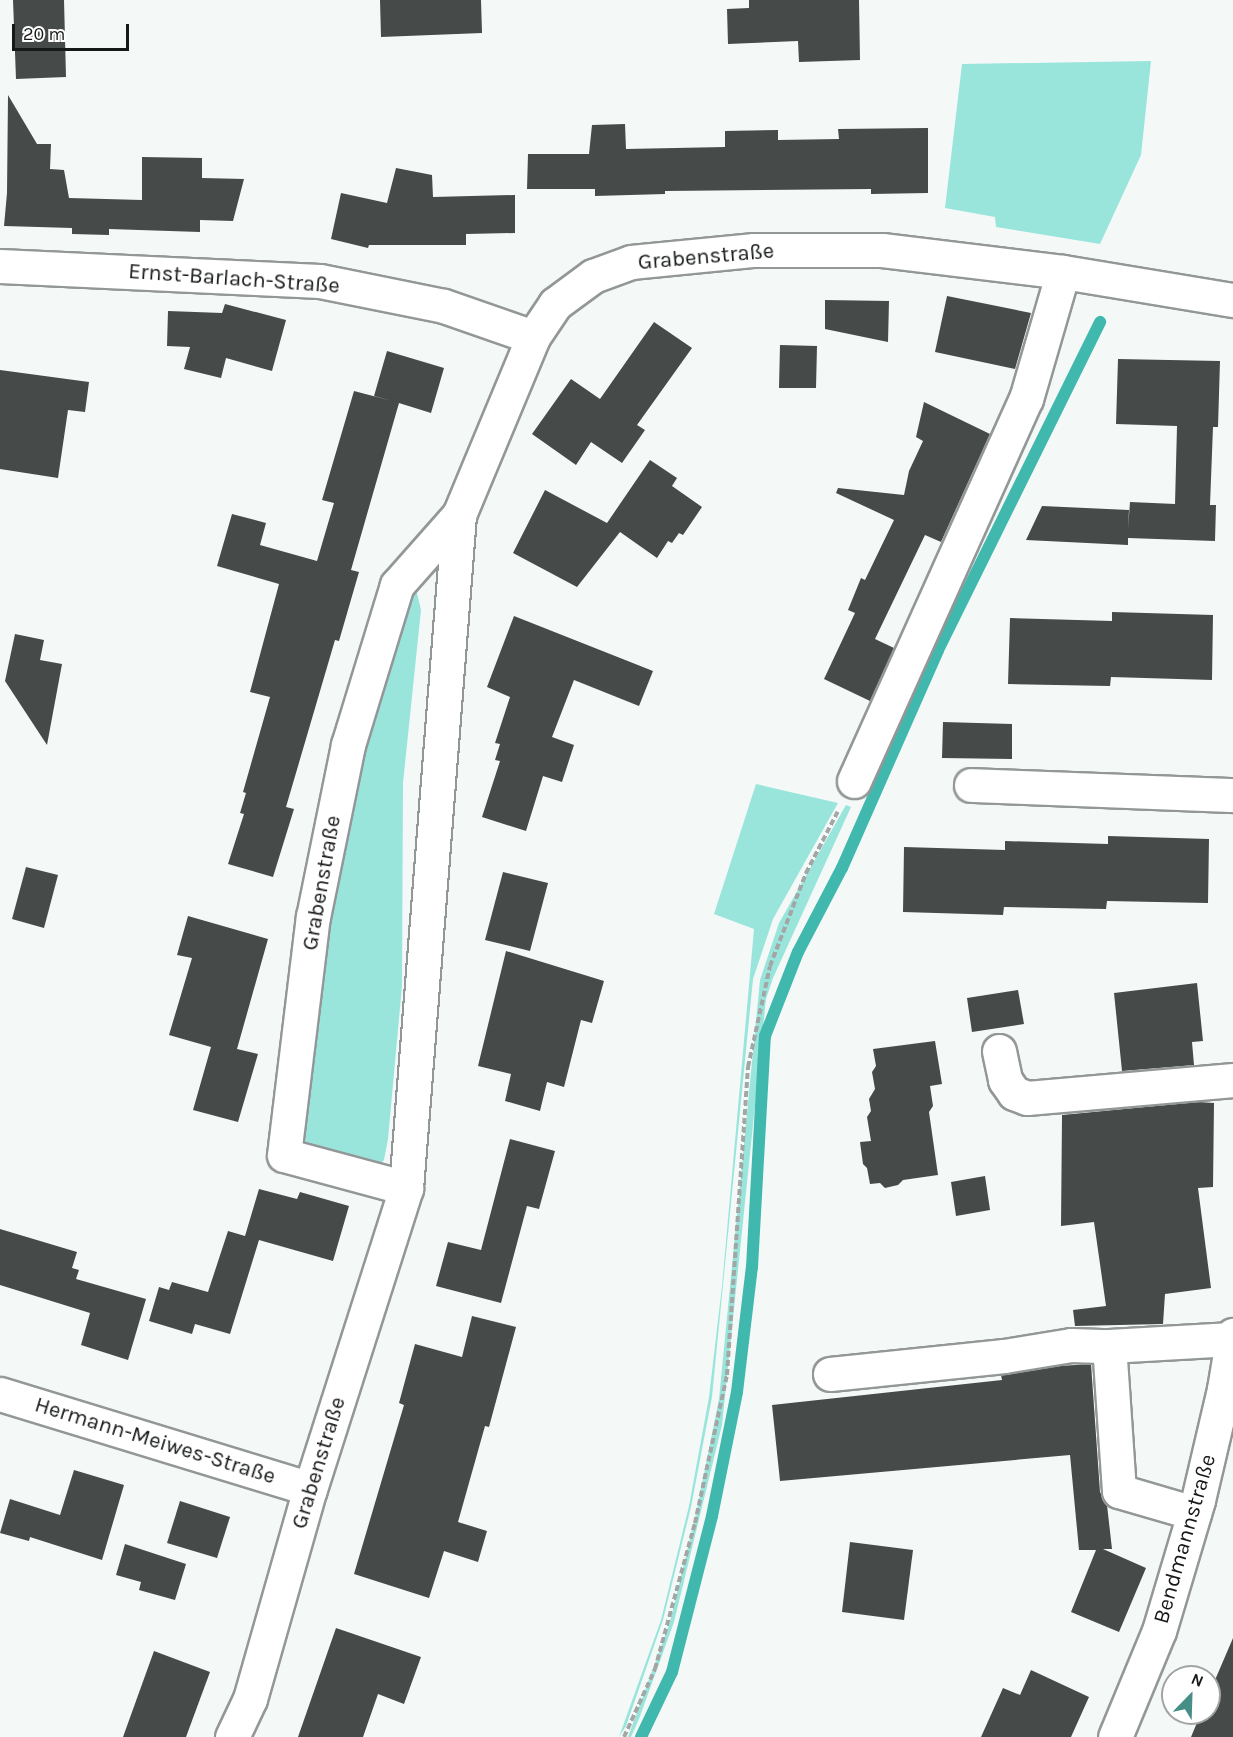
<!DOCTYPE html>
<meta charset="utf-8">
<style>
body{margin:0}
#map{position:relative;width:1233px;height:1737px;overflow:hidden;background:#f4f9f8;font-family:Karla,sans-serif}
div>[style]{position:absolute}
.green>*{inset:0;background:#99e5dc}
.stream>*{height:12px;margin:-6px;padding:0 6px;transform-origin:6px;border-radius:6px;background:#41b8ae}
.building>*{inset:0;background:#464a49}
.path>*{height:4px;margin-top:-2px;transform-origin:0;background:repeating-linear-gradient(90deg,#a2a6a5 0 6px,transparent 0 9px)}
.roads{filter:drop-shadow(2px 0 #939797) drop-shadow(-2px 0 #939797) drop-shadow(0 2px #939797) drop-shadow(0 -2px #939797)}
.minor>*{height:33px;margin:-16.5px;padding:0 16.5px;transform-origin:16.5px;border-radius:16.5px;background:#fff}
span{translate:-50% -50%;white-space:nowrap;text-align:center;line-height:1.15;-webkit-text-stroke:6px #fff;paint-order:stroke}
.street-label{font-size:22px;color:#171919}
.north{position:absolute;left:1161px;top:1665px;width:60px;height:60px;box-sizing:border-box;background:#fff;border:2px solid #a2a3a3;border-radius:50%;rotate:23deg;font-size:16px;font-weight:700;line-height:24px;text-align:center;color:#171919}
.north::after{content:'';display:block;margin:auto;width:21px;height:27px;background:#478e86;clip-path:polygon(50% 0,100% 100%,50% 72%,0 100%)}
.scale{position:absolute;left:12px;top:24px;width:117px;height:27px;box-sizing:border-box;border:3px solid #171919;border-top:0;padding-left:8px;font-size:18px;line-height:21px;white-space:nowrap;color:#171919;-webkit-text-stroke:4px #fff;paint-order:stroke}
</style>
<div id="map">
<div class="green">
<div style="clip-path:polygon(1151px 61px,1141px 155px,1100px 244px,996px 227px,995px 217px,945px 208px,962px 64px)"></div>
<div style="clip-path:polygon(409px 587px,417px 593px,421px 610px,403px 783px,402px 986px,388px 1139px,384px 1160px,378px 1166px,301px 1143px,298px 1130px,343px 820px)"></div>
<div style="clip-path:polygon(756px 784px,838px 803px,773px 919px,753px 979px,712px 1397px,691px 1507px,663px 1620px,626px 1726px,619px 1737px,661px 1620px,689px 1506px,709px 1397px,722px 1286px,754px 929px,714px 914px)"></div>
<div style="clip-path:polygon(846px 805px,851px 807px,773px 978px,766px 999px,722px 1425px,674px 1622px,639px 1719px,631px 1737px,628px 1737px,670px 1622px,697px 1509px,719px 1399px,760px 980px,779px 923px)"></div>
</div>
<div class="stream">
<div style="left:641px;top:1737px;width:72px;rotate:-64.5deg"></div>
<div style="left:672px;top:1672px;width:161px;rotate:-75.6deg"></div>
<div style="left:712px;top:1516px;width:126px;rotate:-78.6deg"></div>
<div style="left:737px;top:1392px;width:126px;rotate:-83.2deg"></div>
<div style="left:752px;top:1267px;width:231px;rotate:-86.8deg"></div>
<div style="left:765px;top:1036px;width:90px;rotate:-68.6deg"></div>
<div style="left:798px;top:952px;width:95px;rotate:-62.4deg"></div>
<div style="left:842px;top:868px;width:238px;rotate:-66.2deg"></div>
<div style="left:938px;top:650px;width:366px;rotate:-63.7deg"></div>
</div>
<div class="building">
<div style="clip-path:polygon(13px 0,64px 0,66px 77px,16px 79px)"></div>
<div style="clip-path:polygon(380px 0,481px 0,482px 33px,381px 37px)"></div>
<div style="clip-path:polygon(749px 0,859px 0,860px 60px,799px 62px,798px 41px,728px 44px,727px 9px,749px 8px)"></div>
<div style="clip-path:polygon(8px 95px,37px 144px,51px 144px,50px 169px,64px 170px,69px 198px,142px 200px,142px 157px,202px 158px,202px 178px,244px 179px,233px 221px,200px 220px,200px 232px,109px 229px,109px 235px,72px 234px,72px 228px,4px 226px,7px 193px)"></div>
<div style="clip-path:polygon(625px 124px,626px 149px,725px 147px,725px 131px,778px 130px,778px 140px,839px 139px,838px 129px,928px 128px,928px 193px,871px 194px,871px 189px,665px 191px,665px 194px,595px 196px,595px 189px,527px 189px,528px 154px,589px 154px,592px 125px)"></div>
<div style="clip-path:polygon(396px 168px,432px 175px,433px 197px,515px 195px,515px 233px,466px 234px,466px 245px,369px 245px,368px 248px,331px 239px,341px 193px,387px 203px)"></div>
<div style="clip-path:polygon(947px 296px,1031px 313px,1015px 369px,935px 352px)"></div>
<div style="clip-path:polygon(825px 300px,889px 301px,888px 342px,825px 329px)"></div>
<div style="clip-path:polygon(225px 304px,286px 320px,272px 371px,226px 358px,221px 378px,184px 369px,190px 347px,167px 346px,168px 311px,222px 313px)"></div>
<div style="clip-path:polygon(654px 322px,692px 348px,637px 425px,645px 430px,622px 463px,591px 442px,576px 465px,532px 434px,571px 379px,600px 399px)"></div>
<div style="clip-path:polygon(780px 345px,817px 346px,816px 388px,779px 388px)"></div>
<div style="clip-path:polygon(387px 351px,444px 368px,431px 413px,399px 403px,351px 570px,359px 572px,339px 641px,335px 640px,286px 807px,294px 809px,273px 877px,228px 864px,244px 814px,240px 813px,246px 793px,243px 792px,270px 697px,250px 692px,279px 584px,217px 566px,232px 514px,266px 523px,260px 545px,317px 561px,334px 503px,322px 500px,354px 391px,392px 401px,374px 396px)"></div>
<div style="clip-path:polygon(1118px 359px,1220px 361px,1218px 427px,1213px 427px,1210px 505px,1216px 505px,1215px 541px,1128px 538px,1128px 545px,1026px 540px,1042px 506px,1129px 510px,1128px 529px,1130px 502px,1175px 504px,1177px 426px,1116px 424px)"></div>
<div style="clip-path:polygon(0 370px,89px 382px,85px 412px,68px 410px,58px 478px,0 469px)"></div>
<div style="clip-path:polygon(924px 402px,990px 434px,941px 542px,925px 535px,875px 639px,894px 648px,870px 701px,824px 679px,855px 613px,848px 610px,861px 578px,865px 580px,894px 520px,836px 493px,838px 488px,904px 495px,909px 471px,923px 441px,916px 437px)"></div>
<div style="clip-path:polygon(650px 460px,677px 478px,672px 486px,702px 507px,683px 535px,679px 533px,672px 543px,668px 541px,657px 558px,620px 532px,577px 587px,513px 553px,545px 490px,607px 523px)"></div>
<div style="clip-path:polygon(1112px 612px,1213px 615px,1212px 680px,1111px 677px,1110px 686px,1008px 684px,1010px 618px,1112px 621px)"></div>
<div style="clip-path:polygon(514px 616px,653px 671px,639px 706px,574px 680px,552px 737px,574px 745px,562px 782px,543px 776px,526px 831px,482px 817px,500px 761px,495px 760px,500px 744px,495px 743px,510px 697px,487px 687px)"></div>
<div style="clip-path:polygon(15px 634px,44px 640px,40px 660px,62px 664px,47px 745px,5px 681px)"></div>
<div style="clip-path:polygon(943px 722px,1012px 724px,1012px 759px,942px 758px)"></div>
<div style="clip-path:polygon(1108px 836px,1209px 839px,1208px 903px,1107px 901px,1106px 909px,1004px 907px,1003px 915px,903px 912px,904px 847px,1005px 850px,1005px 841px,1108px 844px)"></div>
<div style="clip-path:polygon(26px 867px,58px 875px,44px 928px,12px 919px)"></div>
<div style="clip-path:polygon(503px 872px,548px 883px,530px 951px,485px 940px)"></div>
<div style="clip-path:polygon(188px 916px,268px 939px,237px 1049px,258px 1054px,238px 1122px,193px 1110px,211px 1047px,169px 1035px,192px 958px,177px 955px)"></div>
<div style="clip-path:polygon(506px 951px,604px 981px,592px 1023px,581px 1020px,564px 1087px,547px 1082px,540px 1111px,505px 1101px,511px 1074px,478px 1066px)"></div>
<div style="clip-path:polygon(1197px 983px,1203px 1041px,1192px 1042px,1194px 1065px,1122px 1071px,1114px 993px)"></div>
<div style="clip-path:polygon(1018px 990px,1024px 1024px,972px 1032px,967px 998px)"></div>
<div style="clip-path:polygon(935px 1041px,942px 1084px,930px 1086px,933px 1106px,929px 1112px,938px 1175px,903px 1180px,898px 1185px,885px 1188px,880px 1183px,870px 1184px,867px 1168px,863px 1164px,860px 1142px,871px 1141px,867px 1117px,871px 1111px,869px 1099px,875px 1089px,872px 1072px,876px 1066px,873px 1049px)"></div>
<div style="clip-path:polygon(1198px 1102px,1214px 1103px,1213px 1187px,1198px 1188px,1211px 1288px,1165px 1294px,1163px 1324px,1075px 1326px,1073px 1310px,1106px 1306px,1094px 1222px,1061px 1226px,1062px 1115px)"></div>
<div style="clip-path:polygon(510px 1139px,555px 1151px,539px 1209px,527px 1206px,501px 1303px,436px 1286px,448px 1242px,481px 1250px)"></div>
<div style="clip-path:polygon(985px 1176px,990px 1210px,956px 1216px,951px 1182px)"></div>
<div style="clip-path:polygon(259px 1189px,297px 1199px,300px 1192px,349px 1206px,333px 1261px,259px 1240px,230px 1334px,195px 1324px,192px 1334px,149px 1321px,159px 1287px,169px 1290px,172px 1282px,208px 1292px,228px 1231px,245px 1236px)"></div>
<div style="clip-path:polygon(0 1229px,77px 1252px,72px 1268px,79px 1270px,76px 1279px,146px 1299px,128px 1360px,81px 1345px,90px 1313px,0 1285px)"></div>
<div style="clip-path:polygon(472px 1316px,516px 1327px,489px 1427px,485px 1426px,458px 1522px,487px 1531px,478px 1562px,444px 1551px,429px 1598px,354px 1574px,404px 1405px,399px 1403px,415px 1344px,462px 1357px)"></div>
<div style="clip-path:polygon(1091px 1364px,1100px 1492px,1107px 1505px,1112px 1549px,1103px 1549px,1146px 1568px,1119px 1632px,1071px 1612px,1096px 1550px,1079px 1550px,1070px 1455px,780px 1481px,772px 1405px,1002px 1380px,1001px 1375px,1059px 1366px)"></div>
<div style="clip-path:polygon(74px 1470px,124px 1485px,102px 1560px,30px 1537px,29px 1541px,0 1533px,10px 1499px,60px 1515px)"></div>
<div style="clip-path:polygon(180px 1501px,230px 1517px,217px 1558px,167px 1543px)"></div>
<div style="clip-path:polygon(850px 1542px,913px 1550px,904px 1620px,842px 1612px)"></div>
<div style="clip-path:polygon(125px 1544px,186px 1564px,175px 1600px,139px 1590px,141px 1582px,116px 1575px)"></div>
<div style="clip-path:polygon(336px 1628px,421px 1657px,404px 1704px,378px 1694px,363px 1737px,298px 1737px)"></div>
<div style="clip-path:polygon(1233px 1638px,1233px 1737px,1191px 1737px,1201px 1713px,1209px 1713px,1209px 1694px)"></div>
<div style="clip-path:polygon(154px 1651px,210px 1672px,186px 1737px,123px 1737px)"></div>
<div style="clip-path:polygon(1031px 1670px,1089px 1697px,1071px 1737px,981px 1737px,1003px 1688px,1020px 1695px)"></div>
</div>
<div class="path">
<div style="left:624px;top:1737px;width:75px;rotate:-65.5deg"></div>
<div style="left:655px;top:1669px;width:151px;rotate:-74.7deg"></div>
<div style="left:695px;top:1523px;width:151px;rotate:-77.8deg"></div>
<div style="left:727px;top:1375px;width:309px;rotate:-86.1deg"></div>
<div style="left:748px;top:1067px;width:103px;rotate:-77.7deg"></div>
<div style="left:770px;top:966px;width:100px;rotate:-68.8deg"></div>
<div style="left:806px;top:873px;width:70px;rotate:-62.7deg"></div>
</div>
<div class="roads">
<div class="minor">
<div style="left:0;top:266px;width:320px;rotate:2.7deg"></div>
<div style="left:320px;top:281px;width:126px;rotate:11.4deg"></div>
<div style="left:444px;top:306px;width:94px;rotate:19.2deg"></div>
<div style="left:854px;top:781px;width:419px;rotate:-65.8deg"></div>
<div style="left:1026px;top:399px;width:132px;rotate:-73.8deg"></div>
<div style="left:971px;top:785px;width:262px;rotate:2.2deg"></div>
<div style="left:999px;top:1051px;width:30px;rotate:78deg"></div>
<div style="left:1005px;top:1080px;width:16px;rotate:55deg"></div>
<div style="left:1014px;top:1093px;width:14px;rotate:21deg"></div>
<div style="left:1027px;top:1098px;width:207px;rotate:-5deg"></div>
<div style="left:406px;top:1188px;width:126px;rotate:-164.9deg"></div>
<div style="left:284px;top:1155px;width:240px;rotate:-83.1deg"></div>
<div style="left:313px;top:917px;width:176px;rotate:-78.5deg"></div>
<div style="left:348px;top:745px;width:167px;rotate:-73deg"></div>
<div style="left:397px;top:585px;width:94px;rotate:-48.5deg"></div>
<div style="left:830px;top:1374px;width:175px;rotate:-5.9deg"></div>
<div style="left:1004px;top:1356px;width:68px;rotate:-9.3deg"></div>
<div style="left:1071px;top:1345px;width:38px;rotate:2deg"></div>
<div style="left:0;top:1394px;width:324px;rotate:17deg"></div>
<div style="left:1194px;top:1513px;width:78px;rotate:-163.7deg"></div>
<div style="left:1119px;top:1491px;width:145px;rotate:-93.9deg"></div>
<div style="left:1109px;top:1346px;width:123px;rotate:-3.3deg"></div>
<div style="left:232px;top:1737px;width:42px;rotate:-64.7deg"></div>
<div style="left:250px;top:1699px;width:218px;rotate:-74.1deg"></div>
<div style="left:310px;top:1489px;width:316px;rotate:-72.3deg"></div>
<div style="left:406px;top:1188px;width:675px;rotate:-85.5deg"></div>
<div style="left:459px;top:515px;width:193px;rotate:-67.4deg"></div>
<div style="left:533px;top:337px;width:40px;rotate:-56deg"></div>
<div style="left:555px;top:304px;width:47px;rotate:-36.4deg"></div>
<div style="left:593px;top:276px;width:40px;rotate:-20.2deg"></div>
<div style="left:631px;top:262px;width:124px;rotate:-5.6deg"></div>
<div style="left:754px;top:250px;width:128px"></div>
<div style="left:882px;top:250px;width:182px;rotate:6.9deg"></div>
<div style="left:1063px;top:272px;width:172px;rotate:9.4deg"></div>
<div style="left:1115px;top:1737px;width:115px;rotate:-67.5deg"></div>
<div style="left:1159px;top:1631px;width:137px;rotate:-73.4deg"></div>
<div style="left:1198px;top:1500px;width:114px;rotate:-76.8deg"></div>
<div style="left:1224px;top:1389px;width:55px;rotate:-80.5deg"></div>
</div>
</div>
<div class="street-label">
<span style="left:706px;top:257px;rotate:-5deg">Grabenstraße</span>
<span style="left:234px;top:279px;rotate:4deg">Ernst-Barlach-Straße</span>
<span style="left:322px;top:883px;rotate:-80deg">Grabenstraße</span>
<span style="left:155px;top:1441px;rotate:17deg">Hermann-Meiwes-Straße</span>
<span style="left:319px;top:1463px;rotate:-73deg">Grabenstraße</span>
<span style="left:1185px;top:1539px;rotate:-74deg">Bendmannstraße</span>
</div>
<div class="north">N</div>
<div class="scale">20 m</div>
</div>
